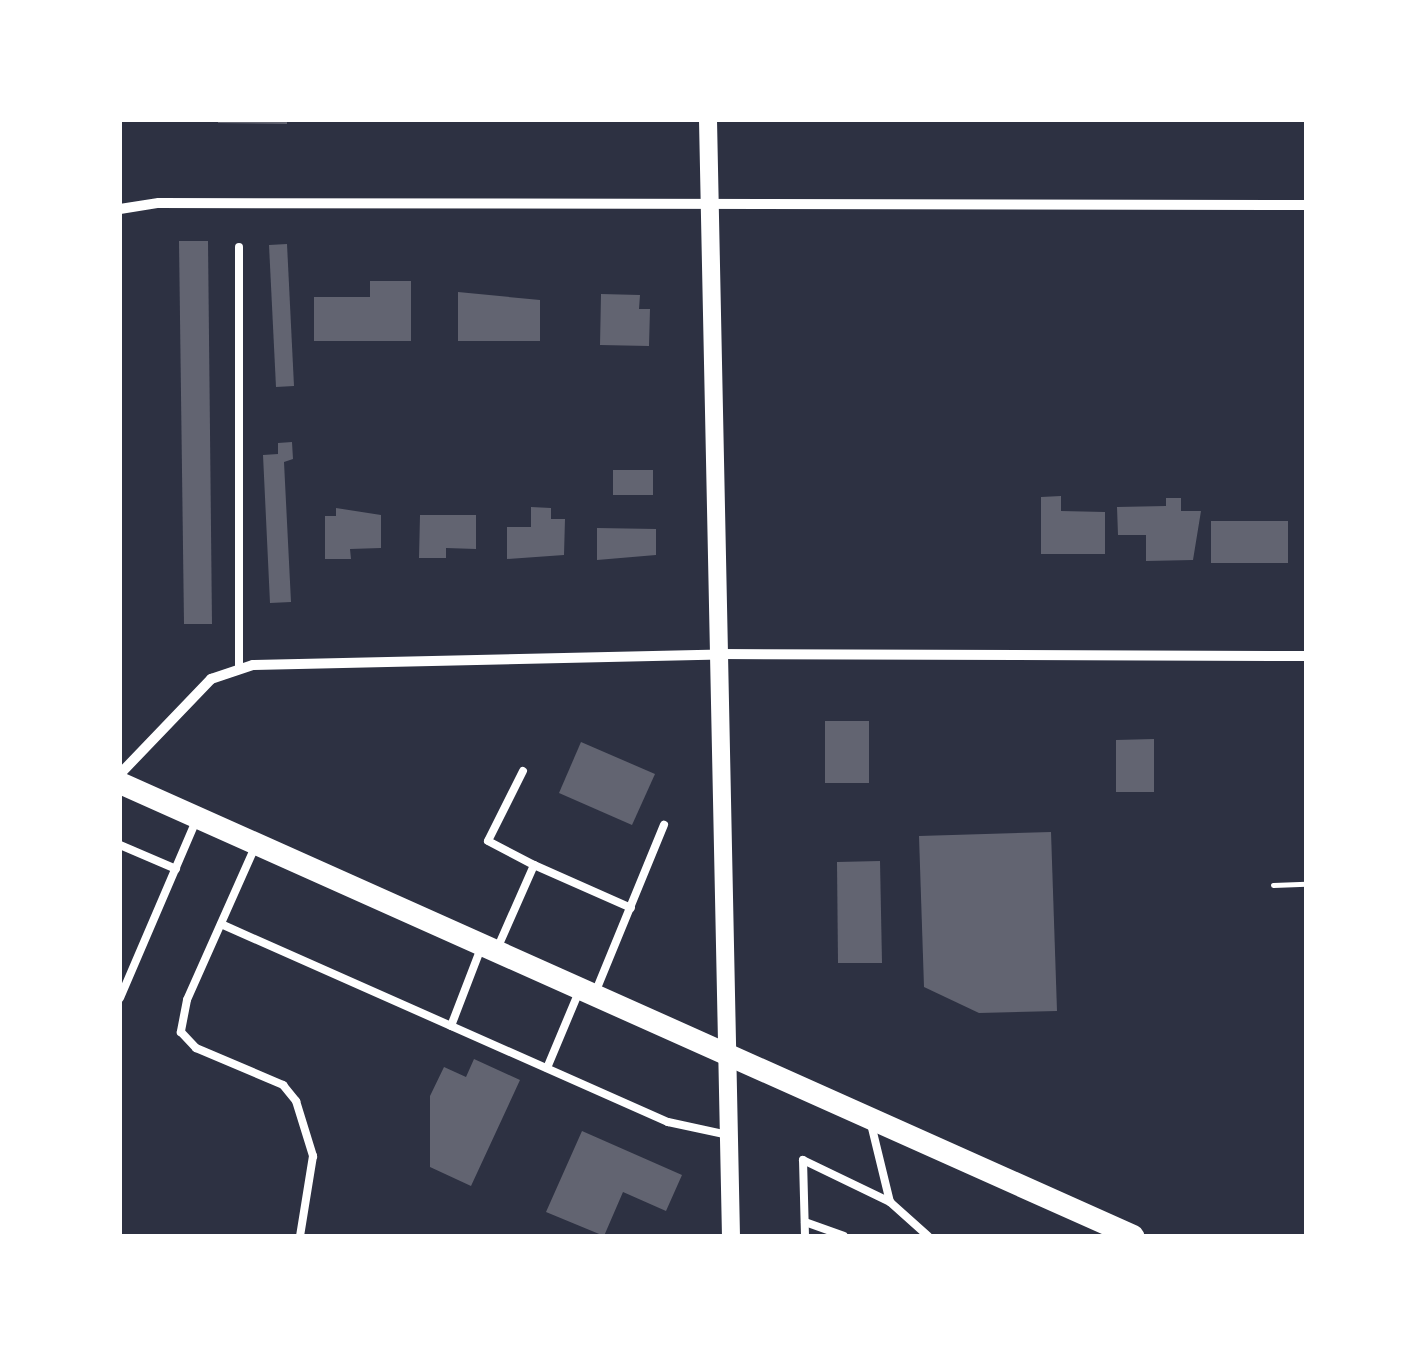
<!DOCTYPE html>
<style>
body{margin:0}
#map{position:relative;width:1426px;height:1356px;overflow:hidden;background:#2d3142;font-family:Roboto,sans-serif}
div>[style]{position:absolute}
.building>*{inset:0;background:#626471}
.path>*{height:5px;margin:-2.5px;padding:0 2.5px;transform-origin:2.5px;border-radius:2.5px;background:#fff}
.service>*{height:8px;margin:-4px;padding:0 4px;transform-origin:4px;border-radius:4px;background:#fff}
.minor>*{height:10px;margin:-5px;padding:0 5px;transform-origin:5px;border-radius:5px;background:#fff}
.tertiary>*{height:18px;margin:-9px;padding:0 9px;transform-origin:9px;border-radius:9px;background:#fff}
.primary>*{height:22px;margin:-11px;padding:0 11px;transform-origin:11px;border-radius:11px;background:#fff}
span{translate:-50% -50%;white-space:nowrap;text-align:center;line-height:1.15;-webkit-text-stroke:8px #fff;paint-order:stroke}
.frame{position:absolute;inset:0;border:122px solid #fff;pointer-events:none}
</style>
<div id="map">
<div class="building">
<div style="clip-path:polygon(218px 120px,287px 120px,287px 124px,218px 123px)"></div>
<div style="clip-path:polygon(179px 241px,208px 241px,212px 624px,184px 624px)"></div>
<div style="clip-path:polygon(287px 244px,294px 386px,276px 387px,269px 245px)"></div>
<div style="clip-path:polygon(370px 281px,411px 281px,411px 341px,314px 341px,314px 297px,370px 297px)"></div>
<div style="clip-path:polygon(458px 292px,540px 300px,540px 341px,458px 341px)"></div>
<div style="clip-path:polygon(601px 294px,640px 295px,639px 309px,650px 309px,649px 346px,600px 345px)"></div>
<div style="clip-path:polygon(292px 442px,293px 459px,284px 462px,291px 602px,270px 603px,263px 455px,278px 454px,278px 443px)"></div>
<div style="clip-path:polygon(613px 470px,653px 470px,653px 495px,613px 495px)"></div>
<div style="clip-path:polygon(1061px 496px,1061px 511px,1105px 512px,1105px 554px,1041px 554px,1041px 497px)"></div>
<div style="clip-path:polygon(1166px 498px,1181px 498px,1181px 511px,1201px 511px,1193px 560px,1146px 561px,1146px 535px,1118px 535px,1117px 507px,1166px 506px)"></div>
<div style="clip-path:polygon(531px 507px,551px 508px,551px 519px,565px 519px,564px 555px,507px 559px,507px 527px,531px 527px)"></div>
<div style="clip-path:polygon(336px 508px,381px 515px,381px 548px,350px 549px,351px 559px,325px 559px,325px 516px,336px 516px)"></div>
<div style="clip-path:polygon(420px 515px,476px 515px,476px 549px,446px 548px,446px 558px,419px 558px)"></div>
<div style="clip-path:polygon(1211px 521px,1288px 521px,1288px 563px,1211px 563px)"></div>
<div style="clip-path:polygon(597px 528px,656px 529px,656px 555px,597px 560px)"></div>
<div style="clip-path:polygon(825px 721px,869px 721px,869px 783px,825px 783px)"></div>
<div style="clip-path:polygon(1154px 739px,1154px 792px,1116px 792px,1116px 740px)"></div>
<div style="clip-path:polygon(581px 742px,655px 774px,632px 825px,559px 793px)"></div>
<div style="clip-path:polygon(1051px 832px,1057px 1011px,979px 1013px,924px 987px,919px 836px)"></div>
<div style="clip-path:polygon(880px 861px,882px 963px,838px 963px,837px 862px)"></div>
<div style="clip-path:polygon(474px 1059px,520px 1080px,471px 1186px,430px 1167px,430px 1096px,444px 1067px,466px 1077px)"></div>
<div style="clip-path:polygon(582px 1131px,682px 1175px,666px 1211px,623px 1192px,604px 1236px,546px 1212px)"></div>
</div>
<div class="path">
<div style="left:1273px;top:885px;width:33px;rotate:-2deg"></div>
</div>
<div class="service">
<div style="left:239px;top:670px;width:423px;rotate:-90deg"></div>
<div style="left:523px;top:771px;width:78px;rotate:116.6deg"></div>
<div style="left:488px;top:841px;width:52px;rotate:27.6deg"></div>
<div style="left:120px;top:845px;width:61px;rotate:23.2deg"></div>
<div style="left:255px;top:847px;width:167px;rotate:114deg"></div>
<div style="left:187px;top:1000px;width:33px;rotate:101deg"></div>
<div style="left:181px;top:1032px;width:22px;rotate:47deg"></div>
<div style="left:196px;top:1048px;width:95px;rotate:23deg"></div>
<div style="left:283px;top:1085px;width:21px;rotate:51deg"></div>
<div style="left:296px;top:1101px;width:58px;rotate:72.8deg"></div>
<div style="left:313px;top:1156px;width:81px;rotate:99.2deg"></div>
<div style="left:221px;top:924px;width:489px;rotate:23.9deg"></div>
<div style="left:668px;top:1122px;width:61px;rotate:12.2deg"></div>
<div style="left:497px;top:949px;width:92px;rotate:-66.2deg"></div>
<div style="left:534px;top:865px;width:106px;rotate:23.9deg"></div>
<div style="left:595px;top:993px;width:182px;rotate:-67.7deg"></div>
<div style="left:120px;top:998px;width:193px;rotate:-66.8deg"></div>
<div style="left:451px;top:1026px;width:84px;rotate:-69deg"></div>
<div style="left:547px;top:1068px;width:80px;rotate:-67.3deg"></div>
<div style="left:871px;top:1124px;width:80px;rotate:76.3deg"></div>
<div style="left:890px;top:1202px;width:51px;rotate:41.8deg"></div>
<div style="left:805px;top:1222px;width:41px;rotate:19.7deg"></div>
<div style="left:805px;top:1236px;width:76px;rotate:-91.5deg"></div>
<div style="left:803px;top:1160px;width:97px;rotate:25.8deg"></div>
</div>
<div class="minor">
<div style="left:120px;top:209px;width:39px;rotate:-9deg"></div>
<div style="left:159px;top:203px;width:1147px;rotate:0.1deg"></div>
<div style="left:120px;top:774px;width:132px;rotate:-46.2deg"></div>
<div style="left:211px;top:679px;width:44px;rotate:-18.4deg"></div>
<div style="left:253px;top:665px;width:467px;rotate:-1.3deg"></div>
<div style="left:720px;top:654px;width:586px;rotate:0.2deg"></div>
</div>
<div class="tertiary">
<div style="left:708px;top:120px;width:1116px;rotate:88.82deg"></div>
</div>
<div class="primary">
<div style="left:120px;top:783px;width:1110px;rotate:24.09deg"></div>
</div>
<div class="frame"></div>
</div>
